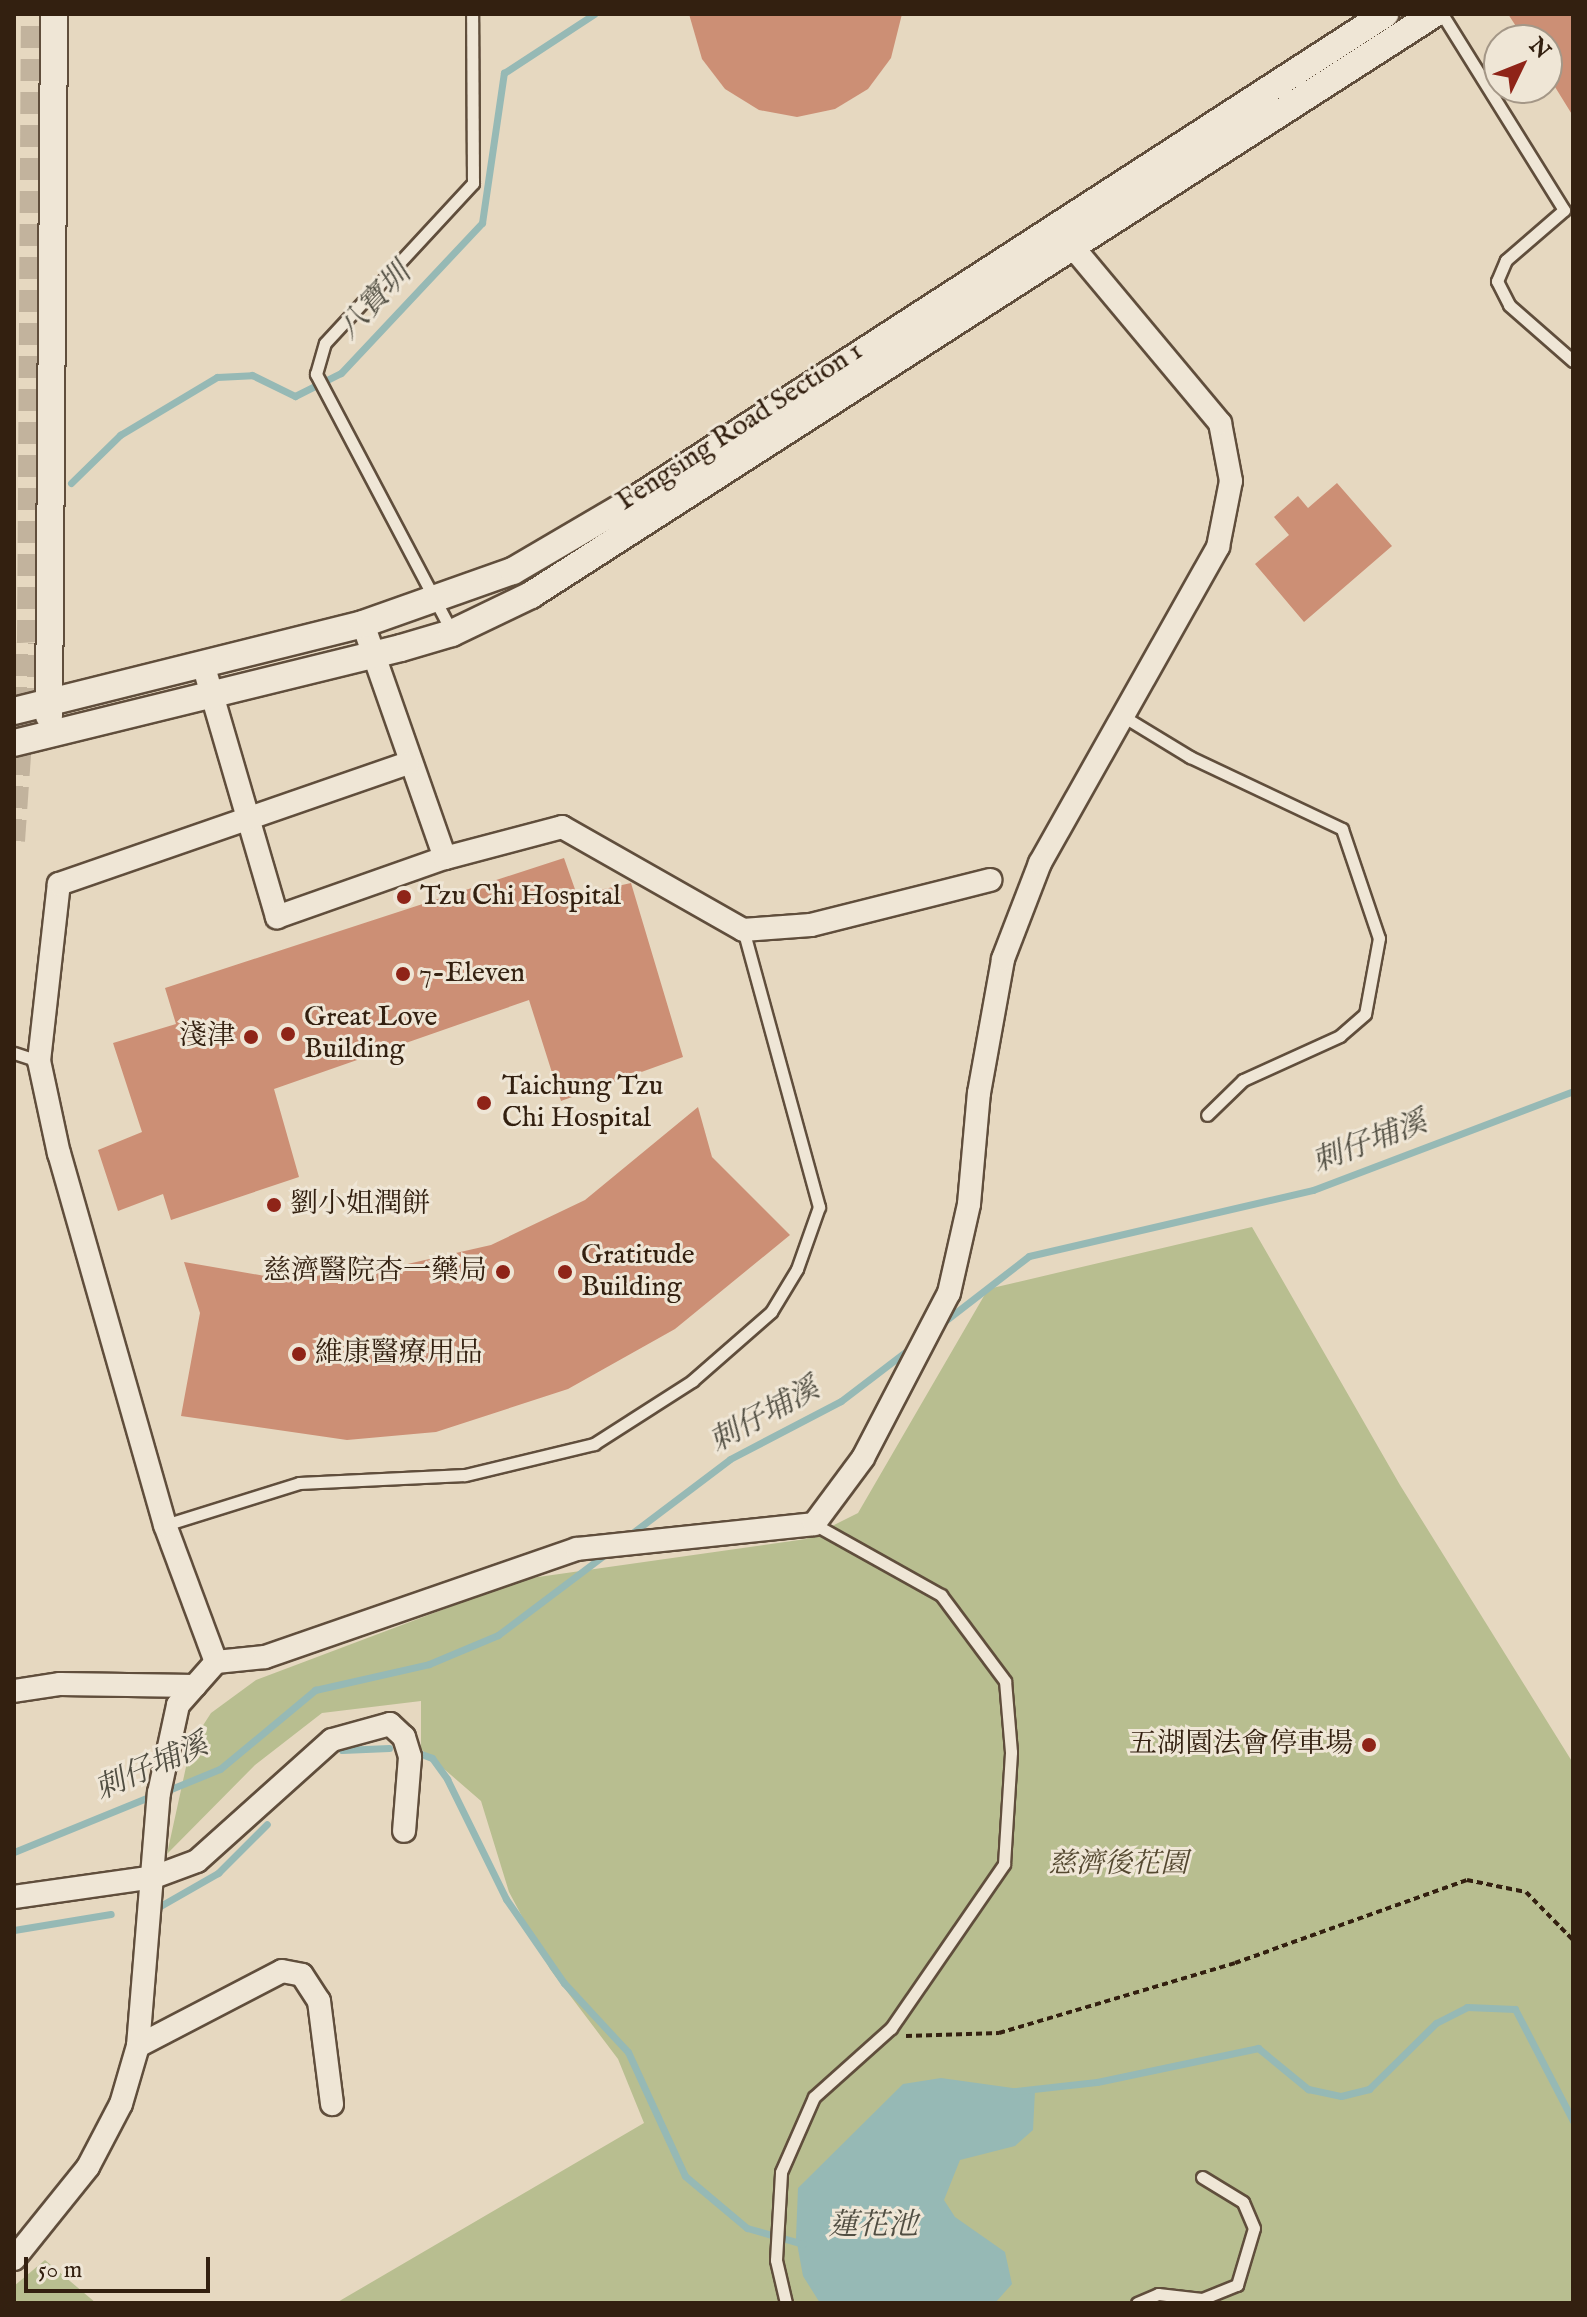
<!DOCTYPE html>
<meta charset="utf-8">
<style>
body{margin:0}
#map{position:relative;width:1587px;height:2317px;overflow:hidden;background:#e6d8c0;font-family:"IM FELL English","Noto Serif TC",serif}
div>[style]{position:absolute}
.green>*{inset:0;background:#b8be90}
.water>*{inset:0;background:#96b9b5}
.stream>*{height:7px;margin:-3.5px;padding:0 3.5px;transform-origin:3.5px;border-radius:3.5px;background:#96b9b5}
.building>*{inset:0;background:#cc8f75}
.minor-tunnel>*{height:22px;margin-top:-11px;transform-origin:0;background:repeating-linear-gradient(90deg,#c2b39d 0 22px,transparent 0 33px)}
.path>*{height:4px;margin-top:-2px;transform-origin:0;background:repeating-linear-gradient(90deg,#332010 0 6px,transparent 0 10px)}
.roads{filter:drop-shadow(2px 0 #604e3c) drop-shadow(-2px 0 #604e3c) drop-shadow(0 2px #604e3c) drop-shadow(0 -2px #604e3c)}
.service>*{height:11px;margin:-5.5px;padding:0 5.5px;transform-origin:5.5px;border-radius:5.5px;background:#efe6d6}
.minor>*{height:22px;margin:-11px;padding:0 11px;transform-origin:11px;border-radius:11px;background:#efe6d6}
.tertiary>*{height:26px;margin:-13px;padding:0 13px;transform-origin:13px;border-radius:13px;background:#efe6d6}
.dots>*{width:22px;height:22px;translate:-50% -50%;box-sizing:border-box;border:4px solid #efe6d6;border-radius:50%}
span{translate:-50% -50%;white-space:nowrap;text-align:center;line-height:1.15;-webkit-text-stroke:6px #efe6d6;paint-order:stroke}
.street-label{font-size:28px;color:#332010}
.poi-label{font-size:28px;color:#332010}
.left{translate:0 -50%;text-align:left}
.right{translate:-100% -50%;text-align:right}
.park-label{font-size:28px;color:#544830;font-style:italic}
.water-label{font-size:30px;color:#514e42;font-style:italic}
.frame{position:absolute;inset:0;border:16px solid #332010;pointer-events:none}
.north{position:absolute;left:1483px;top:24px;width:80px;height:80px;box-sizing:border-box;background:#efe6d6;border:2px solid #a49787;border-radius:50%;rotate:47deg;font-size:22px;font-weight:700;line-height:32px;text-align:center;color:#332010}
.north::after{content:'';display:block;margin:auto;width:28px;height:36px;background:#8f2418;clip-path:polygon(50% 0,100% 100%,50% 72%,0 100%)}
.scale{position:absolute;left:24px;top:2257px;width:186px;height:36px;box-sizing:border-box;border:4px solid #332010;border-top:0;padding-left:10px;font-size:24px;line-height:28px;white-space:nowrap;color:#332010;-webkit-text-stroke:6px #efe6d6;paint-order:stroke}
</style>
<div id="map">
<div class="green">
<div style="clip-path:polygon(1252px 1227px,1400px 1485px,1573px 1763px,1573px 2303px,336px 2303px,644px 2123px,618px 2059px,550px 1969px,509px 1892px,481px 1801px,421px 1749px,421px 1701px,322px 1713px,255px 1765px,167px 1854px,191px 1744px,211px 1713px,256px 1680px,524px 1579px,806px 1539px,858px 1513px,988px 1289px)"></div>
<div style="clip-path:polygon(45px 2260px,96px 2303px,14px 2303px,14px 2286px)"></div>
</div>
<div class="water">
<div style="clip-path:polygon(941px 2078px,1035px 2091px,1033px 2130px,1015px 2146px,960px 2160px,944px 2200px,955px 2217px,1005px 2252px,1012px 2284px,995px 2303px,820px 2303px,803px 2276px,796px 2238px,798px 2188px,903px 2084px)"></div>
</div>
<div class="stream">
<div style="left:71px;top:483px;width:69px;rotate:-44.4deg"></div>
<div style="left:120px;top:435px;width:113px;rotate:-30.9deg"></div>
<div style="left:217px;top:377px;width:35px;rotate:-3deg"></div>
<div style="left:252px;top:375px;width:48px;rotate:26deg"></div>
<div style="left:295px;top:396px;width:51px;rotate:-26.6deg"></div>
<div style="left:341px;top:373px;width:206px;rotate:-46.8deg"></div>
<div style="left:482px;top:223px;width:152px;rotate:-81.7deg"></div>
<div style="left:504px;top:73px;width:108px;rotate:-33.2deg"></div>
<div style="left:941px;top:1324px;width:111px;rotate:-37.7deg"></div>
<div style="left:1029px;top:1256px;width:292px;rotate:-13.1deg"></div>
<div style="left:1313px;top:1190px;width:278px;rotate:-20.8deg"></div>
<div style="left:627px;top:1537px;width:129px;rotate:-37.1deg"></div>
<div style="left:730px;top:1459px;width:125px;rotate:-27.6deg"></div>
<div style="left:841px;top:1401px;width:89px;rotate:-37.3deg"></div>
<div style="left:342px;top:1750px;width:47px;rotate:-2.4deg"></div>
<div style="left:413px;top:1751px;width:20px;rotate:20deg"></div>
<div style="left:432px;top:1758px;width:26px;rotate:54deg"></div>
<div style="left:447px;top:1779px;width:134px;rotate:63.8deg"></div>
<div style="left:506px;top:1899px;width:102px;rotate:55.4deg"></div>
<div style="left:564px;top:1983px;width:94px;rotate:47.2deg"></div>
<div style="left:628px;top:2052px;width:136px;rotate:65.3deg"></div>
<div style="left:685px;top:2176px;width:81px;rotate:40deg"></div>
<div style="left:747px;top:2228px;width:58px;rotate:15.9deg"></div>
<div style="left:166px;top:1791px;width:58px;rotate:-22.2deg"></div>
<div style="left:220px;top:1769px;width:124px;rotate:-39.7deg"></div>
<div style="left:315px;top:1690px;width:117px;rotate:-12.8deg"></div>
<div style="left:429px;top:1664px;width:75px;rotate:-22.8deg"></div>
<div style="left:498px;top:1635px;width:138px;rotate:-37deg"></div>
<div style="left:14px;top:1852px;width:151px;rotate:-22.2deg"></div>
<div style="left:155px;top:1909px;width:73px;rotate:-29.7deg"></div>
<div style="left:218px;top:1873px;width:69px;rotate:-45deg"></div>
<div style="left:14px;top:1930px;width:98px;rotate:-9.4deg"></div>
<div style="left:1015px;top:2091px;width:82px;rotate:-6.3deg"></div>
<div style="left:1097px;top:2082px;width:165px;rotate:-11.9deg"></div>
<div style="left:1258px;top:2048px;width:65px;rotate:39.4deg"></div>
<div style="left:1308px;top:2089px;width:34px;rotate:12deg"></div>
<div style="left:1341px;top:2096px;width:29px;rotate:-14deg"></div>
<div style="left:1369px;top:2089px;width:94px;rotate:-44.6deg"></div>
<div style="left:1436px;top:2023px;width:35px;rotate:-27deg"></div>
<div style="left:1467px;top:2007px;width:48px;rotate:2.4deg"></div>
<div style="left:1515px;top:2009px;width:126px;rotate:62.6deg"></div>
</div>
<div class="building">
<div style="clip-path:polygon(689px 14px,902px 14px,891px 58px,868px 89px,835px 109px,797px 117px,759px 110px,725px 89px,702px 59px)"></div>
<div style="clip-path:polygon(1508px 14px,1573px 14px,1573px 116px,1547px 74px,1547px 40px,1525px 40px)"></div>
<div style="clip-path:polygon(1337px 483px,1392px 546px,1304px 622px,1255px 564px,1289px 535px,1274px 517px,1298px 496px,1308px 508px)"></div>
<div style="clip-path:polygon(564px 858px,577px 895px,631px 883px,683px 1057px,561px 1101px,529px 1000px,274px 1089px,299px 1177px,171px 1220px,163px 1194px,118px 1211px,98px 1150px,142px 1132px,113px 1043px,176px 1024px,165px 988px)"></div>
<div style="clip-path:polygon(698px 1107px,712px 1157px,790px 1235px,675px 1329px,568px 1389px,436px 1432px,347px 1440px,181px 1416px,200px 1313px,184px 1262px,265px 1276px,359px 1275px,491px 1245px,585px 1200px)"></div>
</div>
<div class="minor-tunnel">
<div style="left:14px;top:841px;width:199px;rotate:-86deg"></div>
<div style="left:28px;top:642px;width:628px;rotate:-89.64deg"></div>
</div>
<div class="path">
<div style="left:906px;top:2036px;width:93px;rotate:-1.8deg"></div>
<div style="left:999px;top:2033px;width:246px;rotate:-16.5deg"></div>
<div style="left:1235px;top:1963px;width:246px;rotate:-19.7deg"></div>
<div style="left:1467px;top:1880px;width:60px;rotate:11.5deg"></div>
<div style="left:1526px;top:1892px;width:67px;rotate:45.6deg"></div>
</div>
<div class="roads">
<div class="service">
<div style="left:1442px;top:14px;width:231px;rotate:58.1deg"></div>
<div style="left:1564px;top:210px;width:77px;rotate:139.2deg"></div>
<div style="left:1506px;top:260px;width:23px;rotate:113deg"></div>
<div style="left:1497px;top:281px;width:27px;rotate:63deg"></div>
<div style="left:1509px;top:305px;width:85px;rotate:41.2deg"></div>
<div style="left:452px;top:632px;width:292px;rotate:-117.8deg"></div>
<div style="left:316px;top:374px;width:32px;rotate:-74deg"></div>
<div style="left:325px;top:343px;width:218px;rotate:-47.2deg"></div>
<div style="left:473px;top:183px;width:169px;rotate:-90.3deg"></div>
<div style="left:1121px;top:715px;width:81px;rotate:31.3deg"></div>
<div style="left:1190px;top:757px;width:168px;rotate:25.3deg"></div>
<div style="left:1342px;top:829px;width:115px;rotate:71.3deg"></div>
<div style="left:1379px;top:938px;width:77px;rotate:100.4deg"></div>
<div style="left:1365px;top:1014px;width:33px;rotate:139deg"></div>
<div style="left:1340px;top:1036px;width:107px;rotate:155.6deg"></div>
<div style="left:1243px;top:1080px;width:50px;rotate:135.8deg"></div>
<div style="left:14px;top:1053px;width:26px;rotate:18deg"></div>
<div style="left:165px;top:1525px;width:140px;rotate:-17.4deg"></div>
<div style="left:299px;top:1483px;width:166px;rotate:-2.8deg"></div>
<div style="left:465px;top:1475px;width:133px;rotate:-13.5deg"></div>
<div style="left:594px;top:1444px;width:117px;rotate:-32.7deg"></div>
<div style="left:692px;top:1381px;width:105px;rotate:-41.1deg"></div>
<div style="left:771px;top:1312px;width:50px;rotate:-58.8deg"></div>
<div style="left:797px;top:1269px;width:66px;rotate:-70.5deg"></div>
<div style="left:819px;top:1207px;width:287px;rotate:-105.3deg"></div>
<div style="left:786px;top:2303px;width:44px;rotate:-103.1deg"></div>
<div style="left:776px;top:2260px;width:88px;rotate:-86.7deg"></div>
<div style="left:781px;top:2172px;width:82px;rotate:-66.3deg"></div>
<div style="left:814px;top:2097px;width:103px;rotate:-41.9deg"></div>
<div style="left:891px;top:2028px;width:199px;rotate:-55.4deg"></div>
<div style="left:1004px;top:1864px;width:112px;rotate:-86.4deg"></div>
<div style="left:1011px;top:1752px;width:71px;rotate:-94.8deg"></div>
<div style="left:1005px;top:1681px;width:107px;rotate:-126.7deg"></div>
<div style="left:941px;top:1595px;width:145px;rotate:-150.8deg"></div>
<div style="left:1137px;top:2303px;width:23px;rotate:-23deg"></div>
<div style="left:1158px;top:2294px;width:44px;rotate:6.5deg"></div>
<div style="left:1202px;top:2299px;width:38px;rotate:-22deg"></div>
<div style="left:1237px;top:2285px;width:59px;rotate:-73.4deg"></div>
<div style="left:1254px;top:2228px;width:28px;rotate:-113deg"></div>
<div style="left:1243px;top:2202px;width:48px;rotate:-148.6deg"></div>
</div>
<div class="minor">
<div style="left:203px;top:664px;width:264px;rotate:73.7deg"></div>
<div style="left:277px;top:917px;width:178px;rotate:-19.4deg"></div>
<div style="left:445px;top:858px;width:248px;rotate:-109.3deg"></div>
<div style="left:445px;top:858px;width:121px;rotate:-14.8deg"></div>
<div style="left:562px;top:827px;width:208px;rotate:29.6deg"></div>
<div style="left:743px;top:930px;width:68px;rotate:-4.2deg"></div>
<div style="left:811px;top:925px;width:185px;rotate:-14.1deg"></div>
<div style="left:216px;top:1662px;width:146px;rotate:-110.4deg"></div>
<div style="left:165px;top:1525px;width:386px;rotate:-105.9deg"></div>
<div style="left:59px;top:1154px;width:95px;rotate:-102.1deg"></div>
<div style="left:39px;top:1061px;width:178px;rotate:-83.6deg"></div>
<div style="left:59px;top:884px;width:369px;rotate:-19.1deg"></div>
<div style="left:14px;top:1691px;width:47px;rotate:-8.7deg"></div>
<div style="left:60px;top:1684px;width:135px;rotate:0.8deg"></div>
<div style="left:14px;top:1897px;width:141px;rotate:-8.1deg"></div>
<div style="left:154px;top:1877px;width:46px;rotate:-20.4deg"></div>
<div style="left:197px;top:1861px;width:181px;rotate:-41.9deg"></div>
<div style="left:332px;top:1740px;width:60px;rotate:-15.4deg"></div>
<div style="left:390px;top:1724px;width:19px;rotate:43deg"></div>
<div style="left:404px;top:1737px;width:21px;rotate:73deg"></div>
<div style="left:410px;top:1757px;width:74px;rotate:94.6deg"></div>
<div style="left:138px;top:2046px;width:162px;rotate:-27.5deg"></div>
<div style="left:282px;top:1971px;width:20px;rotate:11deg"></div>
<div style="left:302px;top:1975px;width:31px;rotate:57deg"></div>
<div style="left:319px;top:2001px;width:104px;rotate:82.8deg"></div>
<div style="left:14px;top:2259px;width:118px;rotate:-51.2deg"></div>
<div style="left:88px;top:2167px;width:71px;rotate:-62.4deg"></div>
<div style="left:121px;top:2104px;width:60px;rotate:-73.7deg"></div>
<div style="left:138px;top:2046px;width:254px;rotate:-85.3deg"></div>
<div style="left:159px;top:1793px;width:90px;rotate:-77.8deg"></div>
<div style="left:178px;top:1705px;width:57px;rotate:-48.5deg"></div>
<div style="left:216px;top:1662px;width:49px;rotate:-5.8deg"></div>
<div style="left:265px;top:1657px;width:330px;rotate:-19.1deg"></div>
<div style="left:577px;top:1549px;width:238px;rotate:-6deg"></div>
<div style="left:814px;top:1524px;width:82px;rotate:-53.4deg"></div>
<div style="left:863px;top:1458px;width:186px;rotate:-62.5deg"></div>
<div style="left:949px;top:1293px;width:91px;rotate:-77.3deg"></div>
<div style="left:969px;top:1204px;width:111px;rotate:-84.9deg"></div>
<div style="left:979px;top:1093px;width:136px;rotate:-79.8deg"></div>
<div style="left:1003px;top:959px;width:103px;rotate:-68.9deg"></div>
<div style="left:1040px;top:863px;width:363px;rotate:-60.6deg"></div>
<div style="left:1218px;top:547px;width:67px;rotate:-78.9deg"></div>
<div style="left:1231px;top:481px;width:59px;rotate:-100.7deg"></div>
<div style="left:1220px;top:423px;width:245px;rotate:-129.9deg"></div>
</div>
<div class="tertiary">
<div style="left:14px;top:711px;width:360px;rotate:-14deg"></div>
<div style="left:363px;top:624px;width:159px;rotate:-19.5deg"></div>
<div style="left:513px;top:571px;width:146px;rotate:-30.4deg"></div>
<div style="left:639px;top:497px;width:889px;rotate:-32.92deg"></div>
<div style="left:49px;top:716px;width:702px;rotate:-89.59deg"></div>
<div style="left:14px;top:743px;width:398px;rotate:-13.8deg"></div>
<div style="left:401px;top:648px;width:53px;rotate:-16.4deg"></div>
<div style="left:452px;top:633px;width:88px;rotate:-25.7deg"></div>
<div style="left:531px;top:595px;width:1074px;rotate:-32.76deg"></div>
</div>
</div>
<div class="dots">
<div style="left:404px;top:897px;background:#8f2418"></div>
<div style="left:403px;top:974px;background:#8f2418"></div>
<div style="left:288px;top:1034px;background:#8f2418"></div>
<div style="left:251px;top:1037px;background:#8f2418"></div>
<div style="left:484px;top:1103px;background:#8f2418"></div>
<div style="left:274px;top:1205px;background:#8f2418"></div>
<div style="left:503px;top:1272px;background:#8f2418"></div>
<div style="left:565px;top:1272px;background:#8f2418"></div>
<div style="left:299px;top:1354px;background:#8f2418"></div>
<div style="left:1369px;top:1745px;background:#8f2418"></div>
</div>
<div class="street-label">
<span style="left:740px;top:427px;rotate:-33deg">Fengsing Road Section 1</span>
</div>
<div class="poi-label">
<span class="left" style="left:420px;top:897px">Tzu Chi Hospital</span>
<span class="left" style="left:419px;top:974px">7-Eleven</span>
<span class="left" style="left:304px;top:1034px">Great Love<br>Building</span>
<span class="right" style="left:235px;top:1037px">淺津</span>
<span class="left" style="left:502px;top:1103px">Taichung Tzu<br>Chi Hospital</span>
<span class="left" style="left:290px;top:1205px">劉小姐潤餅</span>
<span class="left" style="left:581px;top:1272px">Gratitude<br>Building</span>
<span class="right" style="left:487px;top:1272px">慈濟醫院杏一藥局</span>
<span class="left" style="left:315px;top:1354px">維康醫療用品</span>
<span class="right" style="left:1353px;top:1745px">五湖園法會停車場</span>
</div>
<div class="park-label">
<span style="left:1118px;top:1865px">慈濟後花園</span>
</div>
<div class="water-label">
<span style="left:375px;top:302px;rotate:-47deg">八寶圳</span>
<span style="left:1370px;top:1143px;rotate:-21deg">刺仔埔溪</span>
<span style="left:765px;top:1416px;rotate:-29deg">刺仔埔溪</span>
<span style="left:152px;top:1768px;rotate:-24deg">刺仔埔溪</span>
<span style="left:873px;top:2226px">蓮花池</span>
</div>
<div class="frame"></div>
<div class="north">N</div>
<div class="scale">50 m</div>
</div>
